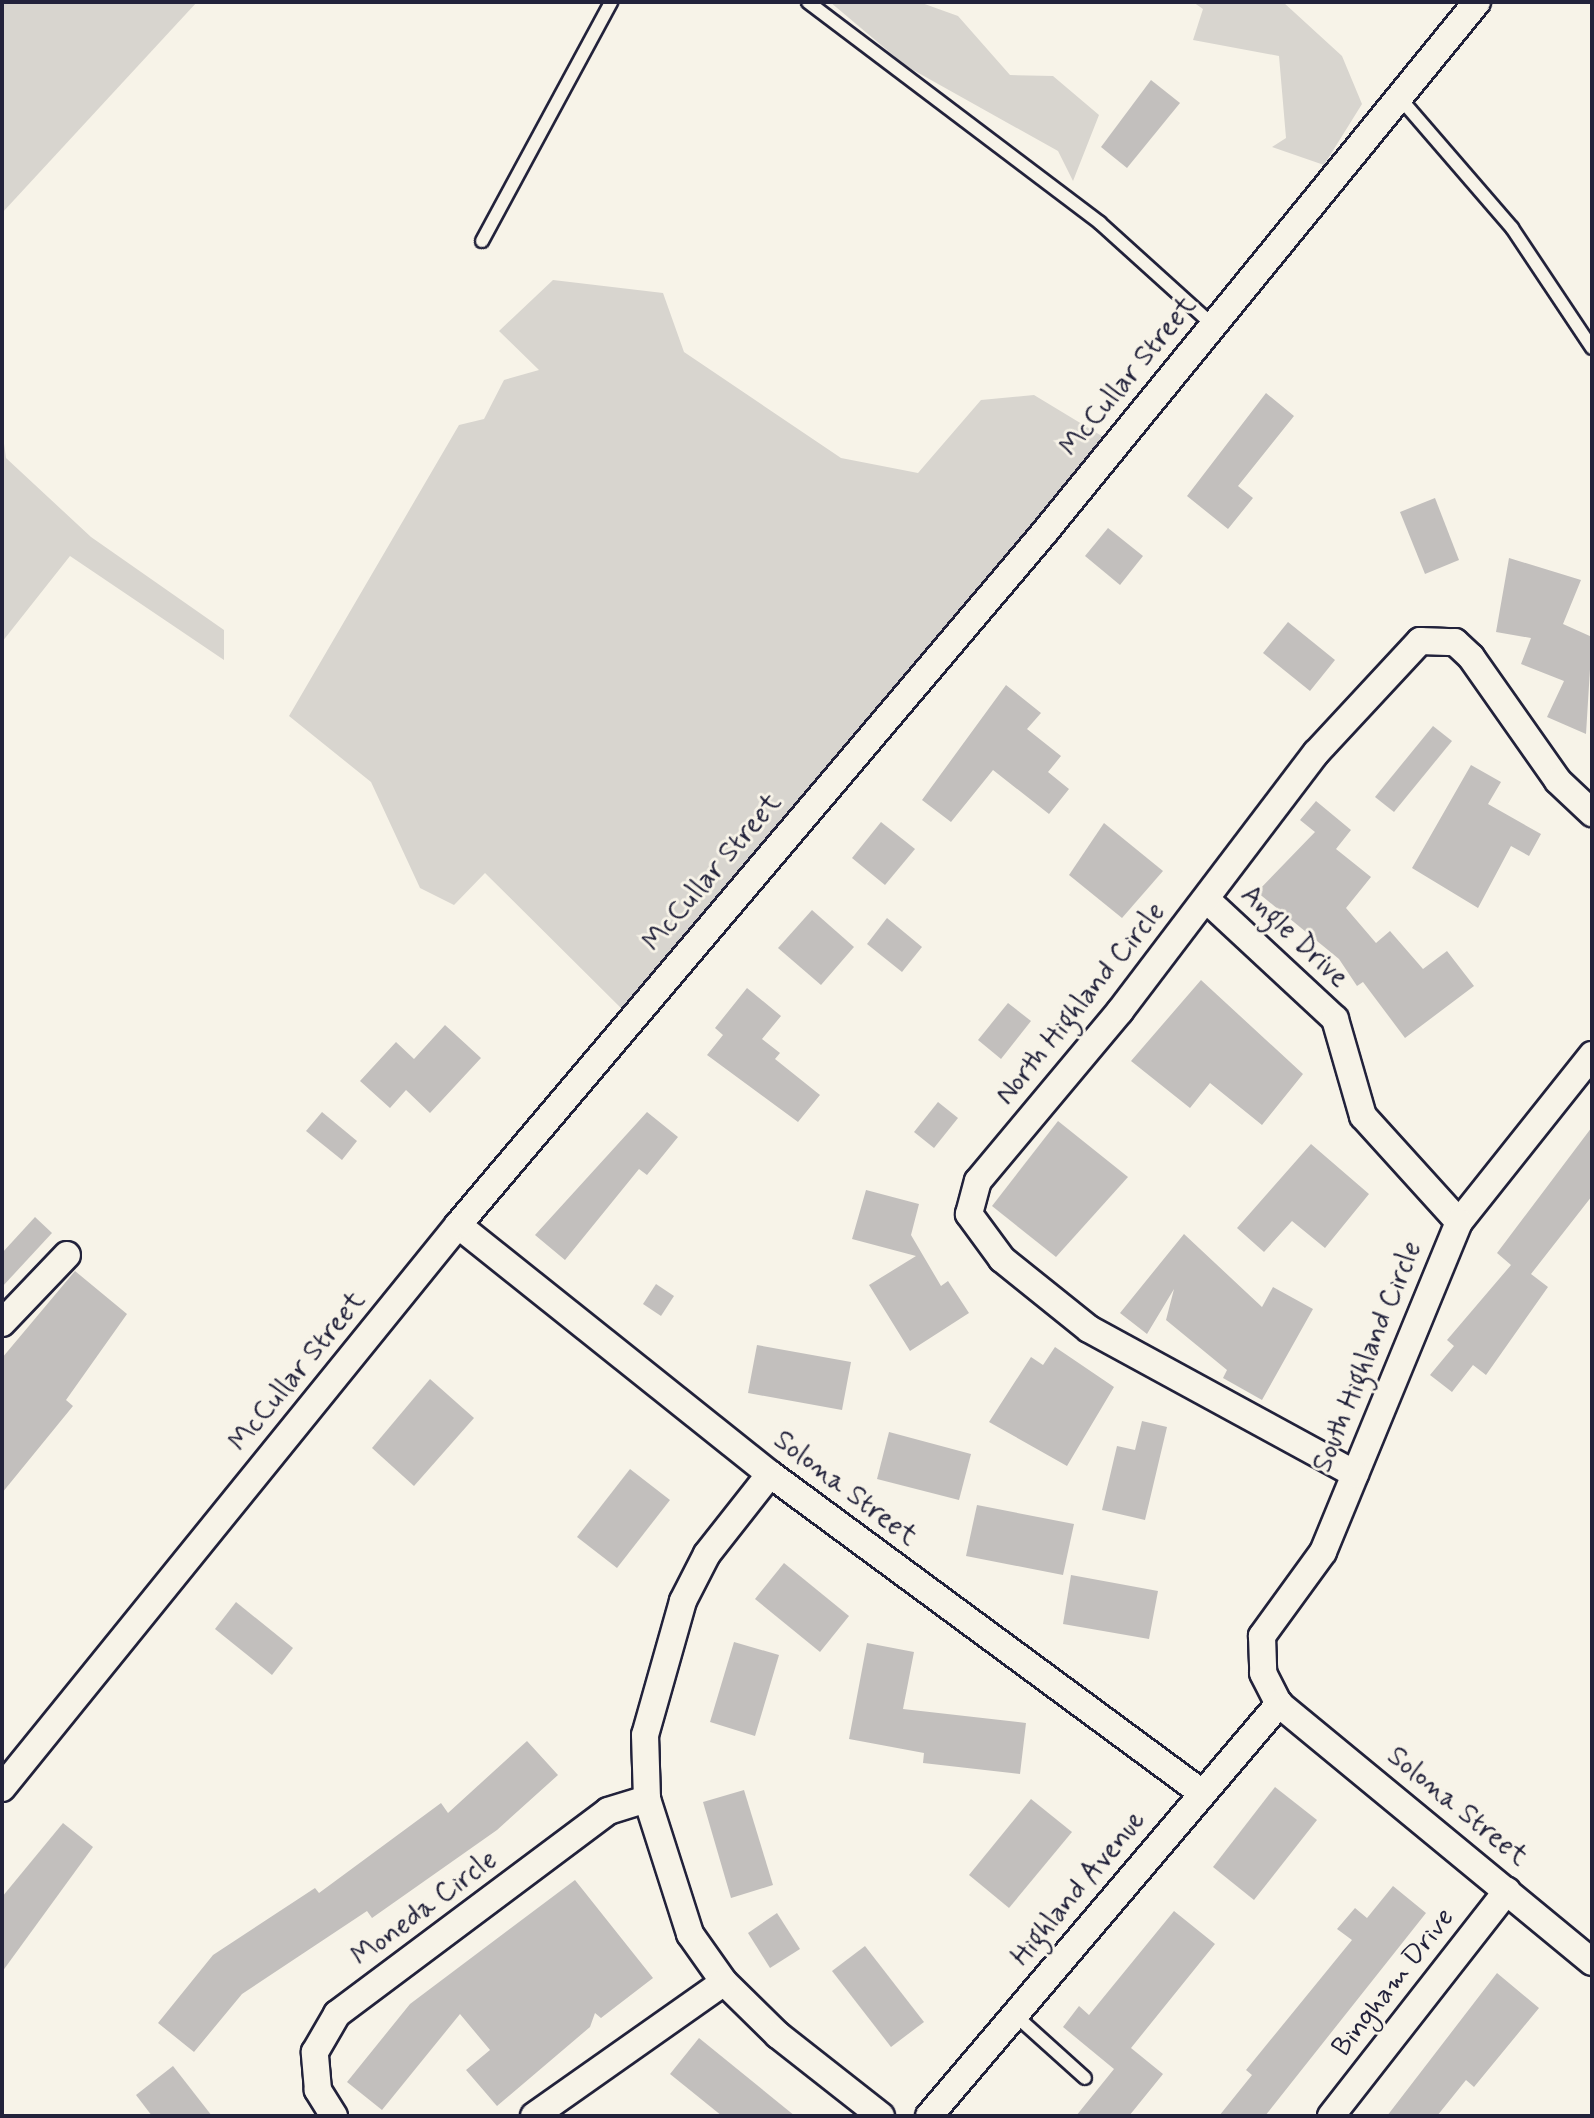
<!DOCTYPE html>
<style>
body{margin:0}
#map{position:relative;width:1594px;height:2118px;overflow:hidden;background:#f7f3e8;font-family:Mynerve,sans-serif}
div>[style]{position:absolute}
.green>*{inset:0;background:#d8d5cf}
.building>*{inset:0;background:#c2bfbd}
.roads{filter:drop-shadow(2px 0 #22223b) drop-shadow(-2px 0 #22223b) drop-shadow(0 2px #22223b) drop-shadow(0 -2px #22223b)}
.lane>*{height:12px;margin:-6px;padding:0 6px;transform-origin:6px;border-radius:6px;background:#f7f3e8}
.street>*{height:26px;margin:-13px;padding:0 13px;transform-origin:13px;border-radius:13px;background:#f7f3e8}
span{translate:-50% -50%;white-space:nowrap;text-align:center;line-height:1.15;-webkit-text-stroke:6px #f7f3e8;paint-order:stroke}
.street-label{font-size:28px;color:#22223b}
.frame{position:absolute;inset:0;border:4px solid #22223b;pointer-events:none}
</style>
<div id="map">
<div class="green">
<div style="clip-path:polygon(2px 2px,197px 2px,2px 213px)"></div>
<div style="clip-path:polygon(830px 2px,919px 2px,958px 16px,1010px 75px,1053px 76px,1099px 115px,1073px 181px,1058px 151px,906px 66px)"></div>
<div style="clip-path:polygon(1193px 2px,1283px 2px,1342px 56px,1362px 104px,1324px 165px,1272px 147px,1286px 138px,1279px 56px,1193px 40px,1203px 9px)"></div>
<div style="clip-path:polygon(553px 280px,663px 293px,684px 352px,841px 458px,918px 473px,981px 400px,1034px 395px,1115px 444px,632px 1019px,485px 873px,454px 905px,420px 888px,371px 782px,289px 716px,459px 425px,484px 419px,504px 380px,539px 370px,499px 331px)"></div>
<div style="clip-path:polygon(2px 429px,6px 458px,91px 537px,224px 630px,224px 660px,70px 556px,2px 642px)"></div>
</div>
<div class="building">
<div style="clip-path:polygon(1151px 80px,1180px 103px,1127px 168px,1101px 147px)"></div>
<div style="clip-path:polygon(1266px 393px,1294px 416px,1238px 486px,1253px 498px,1228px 529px,1187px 496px)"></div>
<div style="clip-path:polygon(1435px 498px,1459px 560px,1425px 574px,1400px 512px)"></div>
<div style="clip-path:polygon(1108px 528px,1143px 556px,1120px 585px,1085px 556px)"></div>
<div style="clip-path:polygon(1509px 558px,1581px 580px,1563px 624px,1592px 637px,1586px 734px,1547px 717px,1564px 681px,1521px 664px,1531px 638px,1496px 632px)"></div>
<div style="clip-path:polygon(1288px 622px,1335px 660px,1310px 691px,1263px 653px)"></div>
<div style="clip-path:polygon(1006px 685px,1041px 713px,1027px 729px,1061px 756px,1048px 772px,1069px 789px,1049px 814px,993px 770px,951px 822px,922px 800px)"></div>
<div style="clip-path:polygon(1433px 726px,1452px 741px,1394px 812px,1375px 797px)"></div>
<div style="clip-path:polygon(1471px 765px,1501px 782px,1488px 804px,1541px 834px,1529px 856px,1511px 846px,1478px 908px,1412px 868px)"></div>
<div style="clip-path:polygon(1316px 801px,1351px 830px,1336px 849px,1371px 877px,1346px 908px,1376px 943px,1390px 931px,1423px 969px,1447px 951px,1474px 986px,1405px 1038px,1363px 982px,1357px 986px,1339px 959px,1257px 892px,1315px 832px,1300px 820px)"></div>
<div style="clip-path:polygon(881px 822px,915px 849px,885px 885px,852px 858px)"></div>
<div style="clip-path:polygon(1104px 823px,1163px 871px,1122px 918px,1069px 875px)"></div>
<div style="clip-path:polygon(812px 910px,854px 947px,821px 985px,778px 948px)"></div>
<div style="clip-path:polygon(887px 918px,922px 947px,902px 972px,867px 944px)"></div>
<div style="clip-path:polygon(1201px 980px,1303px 1074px,1262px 1125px,1210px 1083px,1190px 1108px,1131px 1061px)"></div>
<div style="clip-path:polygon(747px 988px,781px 1016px,762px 1039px,780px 1053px,775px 1059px,820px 1095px,798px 1122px,707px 1055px,723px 1035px,715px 1028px)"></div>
<div style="clip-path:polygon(1008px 1003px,1031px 1021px,1001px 1059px,978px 1040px)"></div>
<div style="clip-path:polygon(445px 1025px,481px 1058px,430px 1113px,406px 1090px,390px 1108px,360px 1081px,396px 1042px,414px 1059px)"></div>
<div style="clip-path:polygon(938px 1102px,958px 1118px,934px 1148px,914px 1132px)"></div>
<div style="clip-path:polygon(322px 1112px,357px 1141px,342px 1160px,306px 1131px)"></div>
<div style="clip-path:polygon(647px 1112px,678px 1137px,647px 1175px,639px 1169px,565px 1260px,535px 1235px)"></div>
<div style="clip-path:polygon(1058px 1121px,1128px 1177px,1056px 1257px,992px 1206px)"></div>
<div style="clip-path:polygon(1592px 1127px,1592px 1196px,1531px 1274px,1548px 1287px,1486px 1375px,1473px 1365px,1452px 1392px,1430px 1375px,1454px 1346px,1447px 1340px,1511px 1265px,1497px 1253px)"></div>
<div style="clip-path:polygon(1311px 1144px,1369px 1194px,1325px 1248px,1292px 1221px,1264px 1252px,1237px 1228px)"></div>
<div style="clip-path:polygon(866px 1190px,919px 1204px,911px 1235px,941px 1286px,948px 1281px,969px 1313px,910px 1351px,869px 1285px,916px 1256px,852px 1239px)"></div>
<div style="clip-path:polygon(35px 1217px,52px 1233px,2px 1287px,2px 1253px)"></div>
<div style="clip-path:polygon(1184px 1234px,1262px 1307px,1273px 1287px,1313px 1309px,1262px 1400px,1223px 1378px,1227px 1370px,1166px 1320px,1174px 1289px,1147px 1334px,1120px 1313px)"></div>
<div style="clip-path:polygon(75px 1271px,127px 1314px,66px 1400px,73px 1406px,2px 1493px,2px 1358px)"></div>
<div style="clip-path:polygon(656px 1284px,674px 1296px,661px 1316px,643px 1304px)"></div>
<div style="clip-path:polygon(757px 1345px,851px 1362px,842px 1410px,748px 1393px)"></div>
<div style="clip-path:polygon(1055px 1347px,1114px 1387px,1067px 1466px,989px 1422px,1031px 1357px,1043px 1365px)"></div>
<div style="clip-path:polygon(430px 1379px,474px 1418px,414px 1486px,372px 1448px)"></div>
<div style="clip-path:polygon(1142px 1421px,1167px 1427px,1145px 1520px,1102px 1510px,1117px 1446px,1135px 1450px)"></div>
<div style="clip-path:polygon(889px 1432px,971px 1454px,959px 1500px,877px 1479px)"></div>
<div style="clip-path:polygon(630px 1469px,670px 1500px,617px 1568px,577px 1537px)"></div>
<div style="clip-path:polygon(977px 1505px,1074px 1524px,1063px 1575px,966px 1556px)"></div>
<div style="clip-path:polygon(784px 1563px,849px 1616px,820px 1652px,755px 1599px)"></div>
<div style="clip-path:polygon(1071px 1575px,1158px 1591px,1149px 1639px,1063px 1624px)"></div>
<div style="clip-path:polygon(236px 1602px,293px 1648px,272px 1675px,215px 1629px)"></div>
<div style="clip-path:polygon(734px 1642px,779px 1655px,755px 1736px,710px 1722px)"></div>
<div style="clip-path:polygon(867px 1643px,914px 1652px,903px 1709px,1026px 1723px,1020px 1774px,923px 1763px,924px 1753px,849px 1739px)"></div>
<div style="clip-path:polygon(527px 1741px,558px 1775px,497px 1830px,372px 1918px,367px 1911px,242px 1994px,194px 2052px,158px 2023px,213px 1955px,315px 1888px,319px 1893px,441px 1803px,448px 1813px)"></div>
<div style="clip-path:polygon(1275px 1787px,1317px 1820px,1254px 1900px,1213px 1867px)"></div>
<div style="clip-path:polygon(744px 1790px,773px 1885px,731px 1898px,703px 1802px)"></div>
<div style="clip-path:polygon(1031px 1799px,1072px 1832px,1009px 1908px,969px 1875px)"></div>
<div style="clip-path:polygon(63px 1823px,93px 1847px,2px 1972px,2px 1897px)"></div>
<div style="clip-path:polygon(575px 1880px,653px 1978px,601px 2018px,595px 2013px,590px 2027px,497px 2106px,466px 2070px,490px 2050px,460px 2014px,382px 2110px,347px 2082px,410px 2004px)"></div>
<div style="clip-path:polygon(1393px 1886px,1426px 1913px,1265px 2116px,1219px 2116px,1252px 2075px,1246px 2070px,1352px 1940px,1337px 1929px,1355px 1908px,1367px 1918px)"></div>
<div style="clip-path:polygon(1174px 1911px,1215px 1944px,1131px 2048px,1163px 2074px,1129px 2116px,1076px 2116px,1114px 2069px,1063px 2027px,1079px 2006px,1089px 2015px)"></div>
<div style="clip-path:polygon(777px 1913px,800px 1949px,770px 1968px,748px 1933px)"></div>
<div style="clip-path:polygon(865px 1946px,924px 2022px,891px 2047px,832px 1971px)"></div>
<div style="clip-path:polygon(1497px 1973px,1539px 2008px,1474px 2087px,1466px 2080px,1437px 2116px,1387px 2116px)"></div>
<div style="clip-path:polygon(699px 2038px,795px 2116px,722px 2116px,670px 2074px)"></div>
<div style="clip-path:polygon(173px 2066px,212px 2116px,152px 2116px,136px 2095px)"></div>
</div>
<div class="roads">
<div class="lane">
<div style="left:808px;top:2px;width:366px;rotate:37.1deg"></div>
<div style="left:1100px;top:223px;width:152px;rotate:42.1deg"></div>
<div style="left:1399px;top:97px;width:173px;rotate:49.2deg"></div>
<div style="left:1512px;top:228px;width:144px;rotate:56.3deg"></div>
<div style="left:482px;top:241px;width:272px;rotate:-61.6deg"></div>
<div style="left:1015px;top:2015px;width:94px;rotate:42deg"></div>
</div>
<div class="street">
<div style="left:1206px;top:899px;width:176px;rotate:42.9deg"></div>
<div style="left:1335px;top:1019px;width:101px;rotate:73.9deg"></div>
<div style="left:1363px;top:1116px;width:143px;rotate:47.8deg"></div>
<div style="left:1592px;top:1055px;width:213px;rotate:128.5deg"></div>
<div style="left:1459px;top:1222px;width:357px;rotate:112.4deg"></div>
<div style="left:1323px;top:1552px;width:104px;rotate:126deg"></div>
<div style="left:1262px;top:1636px;width:37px;rotate:88deg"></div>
<div style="left:1263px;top:1673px;width:35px;rotate:63deg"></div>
<div style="left:1279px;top:1704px;width:406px;rotate:39.5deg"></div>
<div style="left:458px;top:1225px;width:399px;rotate:38.6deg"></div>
<div style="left:770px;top:1474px;width:537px;rotate:36.44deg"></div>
<div style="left:2px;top:1323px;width:94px;rotate:-46.3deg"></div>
<div style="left:770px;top:1474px;width:102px;rotate:128.2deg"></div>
<div style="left:707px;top:1554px;width:53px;rotate:117.1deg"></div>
<div style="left:683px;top:1601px;width:139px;rotate:105.8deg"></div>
<div style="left:645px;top:1735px;width:64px;rotate:88.2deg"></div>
<div style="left:647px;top:1799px;width:142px;rotate:72.3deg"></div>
<div style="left:690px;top:1934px;width:59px;rotate:54.7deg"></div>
<div style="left:724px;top:1982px;width:76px;rotate:44.5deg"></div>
<div style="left:778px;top:2035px;width:131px;rotate:38.2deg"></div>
<div style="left:1355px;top:1474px;width:303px;rotate:-151.4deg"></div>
<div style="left:1089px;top:1329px;width:112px;rotate:-141.2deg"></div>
<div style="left:1002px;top:1259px;width:56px;rotate:-126.3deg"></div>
<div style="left:969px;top:1214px;width:34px;rotate:-75deg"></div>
<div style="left:978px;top:1181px;width:222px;rotate:-50.1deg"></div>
<div style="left:1120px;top:1011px;width:324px;rotate:-52.8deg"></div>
<div style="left:1316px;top:753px;width:153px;rotate:-47.1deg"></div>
<div style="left:1420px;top:641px;width:35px;rotate:2deg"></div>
<div style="left:1455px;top:642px;width:22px;rotate:43deg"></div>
<div style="left:1471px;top:657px;width:151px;rotate:54.9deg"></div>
<div style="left:1558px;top:781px;width:47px;rotate:43.3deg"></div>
<div style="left:2px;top:1788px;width:725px;rotate:-50.99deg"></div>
<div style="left:458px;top:1225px;width:907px;rotate:-49.74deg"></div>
<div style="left:1044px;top:533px;width:685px;rotate:-50.8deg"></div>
<div style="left:334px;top:2116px;width:31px;rotate:-122deg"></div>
<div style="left:318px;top:2090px;width:38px;rotate:-95deg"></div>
<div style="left:315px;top:2052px;width:44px;rotate:-59.9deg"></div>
<div style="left:337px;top:2014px;width:339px;rotate:-36.8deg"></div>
<div style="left:608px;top:1811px;width:41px;rotate:-17.1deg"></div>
<div style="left:534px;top:2116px;width:232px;rotate:-35.2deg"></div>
<div style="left:929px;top:2116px;width:541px;rotate:-49.65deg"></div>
<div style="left:1331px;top:2116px;width:286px;rotate:-52deg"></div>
</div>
</div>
<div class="street-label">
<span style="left:1129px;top:377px;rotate:-51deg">McCullar Street</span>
<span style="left:713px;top:873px;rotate:-50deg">McCullar Street</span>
<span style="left:1294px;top:937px;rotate:43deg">Angle Drive</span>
<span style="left:1081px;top:1004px;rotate:-51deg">North Highland Circle</span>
<span style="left:1368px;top:1357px;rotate:-68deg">South Highland Circle</span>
<span style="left:298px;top:1372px;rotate:-51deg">McCullar Street</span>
<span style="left:845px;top:1489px;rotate:37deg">Solona Street</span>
<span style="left:1457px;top:1807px;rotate:39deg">Solona Street</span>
<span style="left:1079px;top:1889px;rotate:-50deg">Highland Avenue</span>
<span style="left:425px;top:1909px;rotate:-37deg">Moneda Circle</span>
<span style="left:1394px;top:1983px;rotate:-52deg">Bingham Drive</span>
</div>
<div class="frame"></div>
</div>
